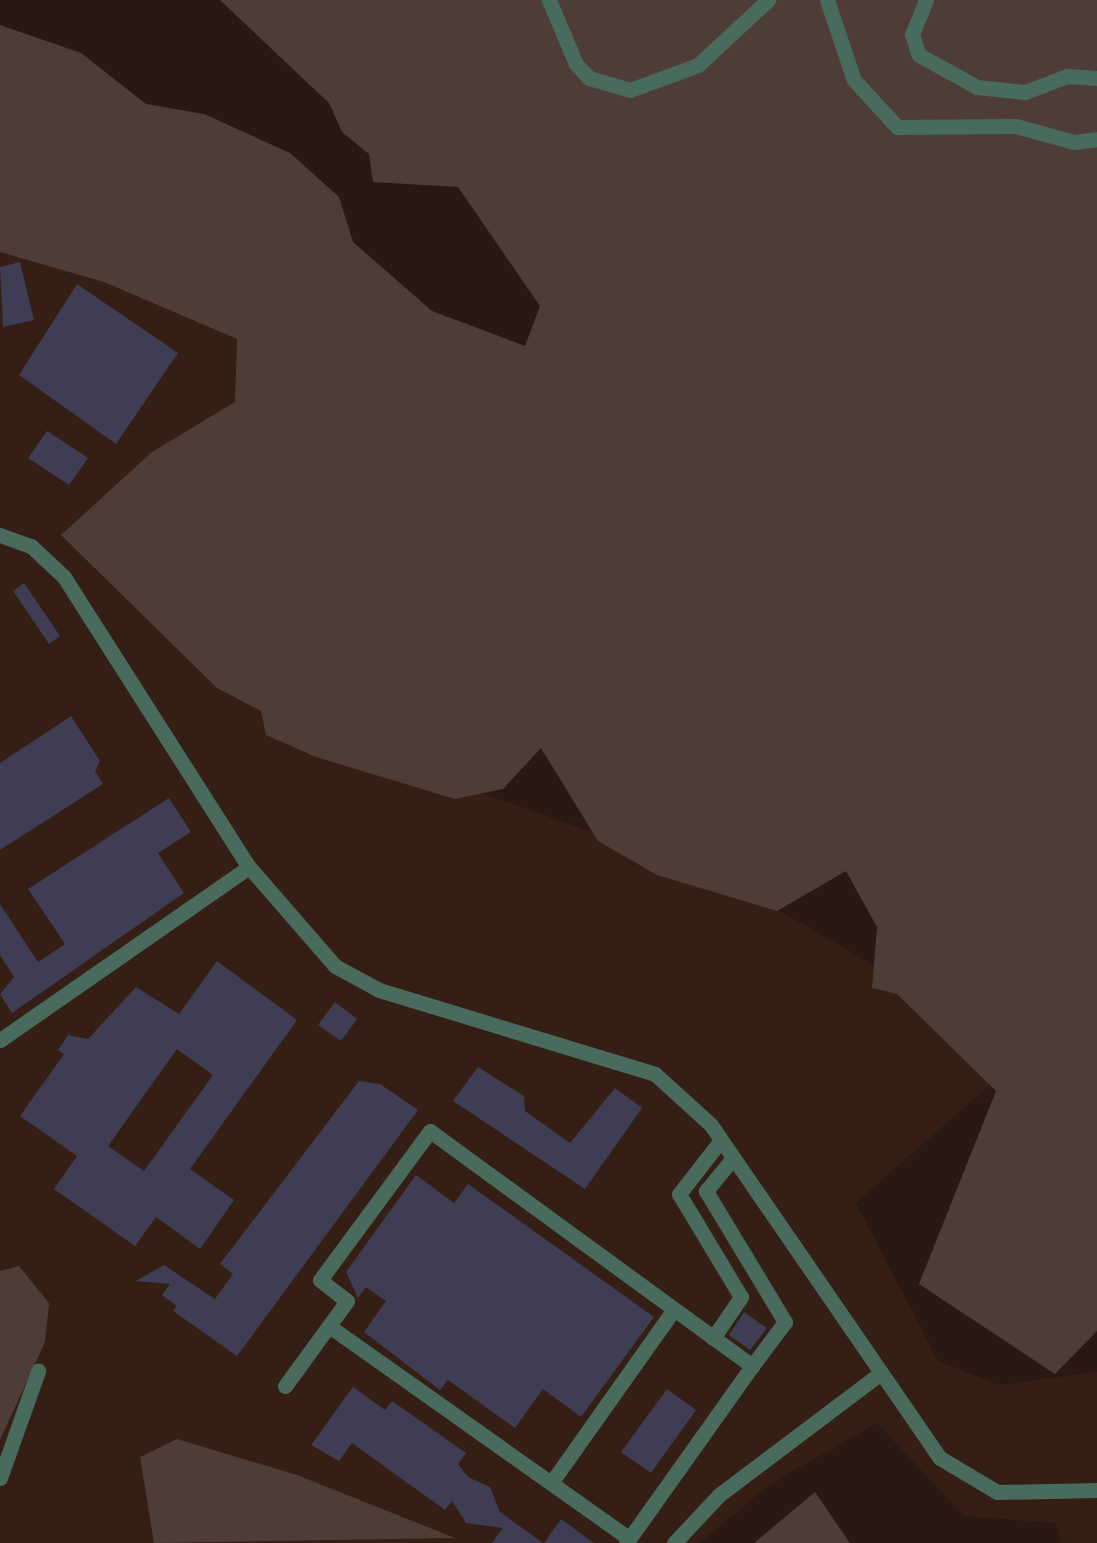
<!DOCTYPE html>
<style>
body{margin:0}
#map{position:relative;width:1097px;height:1543px;overflow:hidden;background:#2a1912;font-family:Roboto,sans-serif}
div>[style]{position:absolute}
.built>*{inset:0;background:#351e14}
.green>*{inset:0;background:#4e3d36}
.building>*{inset:0;background:#3f3d54}
.minor>*{height:15px;margin:-7.5px;padding:0 7.5px;transform-origin:7.5px;border-radius:7.5px;background:#496b5e}
span{translate:-50% -50%;white-space:nowrap;text-align:center;line-height:1.15;-webkit-text-stroke:8px #0d0604;paint-order:stroke}
</style>
<div id="map">
<div class="built">
<div style="clip-path:polygon(0 238px,253px 324px,320px 737px,724px 878px,883px 971px,1003px 1073px,856px 1203px,938px 1361px,999px 1385px,1097px 1372px,1097px 1543px,1060px 1543px,1056px 1523px,964px 1516px,877px 1423px,770px 1484px,700px 1543px,0 1543px)"></div>
</div>
<div class="green">
<div style="clip-path:polygon(220px 0,1097px 0,1097px 1331px,1055px 1374px,919px 1284px,996px 1091px,897px 994px,872px 988px,877px 927px,846px 871px,777px 911px,657px 875px,598px 841px,541px 748px,503px 789px,455px 799px,316px 757px,266px 735px,261px 711px,217px 688px,61px 535px,152px 452px,235px 402px,237px 339px,104px 282px,0 252px,0 25px,81px 53px,146px 104px,204px 114px,290px 153px,339px 197px,353px 242px,432px 311px,525px 346px,540px 306px,458px 187px,373px 182px,369px 154px,342px 132px,329px 103px)"></div>
<div style="clip-path:polygon(19px 1266px,49px 1303px,45px 1342px,0 1440px,0 1271px)"></div>
<div style="clip-path:polygon(177px 1439px,297px 1475px,455px 1538px,154px 1543px,140px 1457px)"></div>
<div style="clip-path:polygon(815px 1492px,850px 1543px,754px 1543px)"></div>
</div>
<div class="building">
<div style="clip-path:polygon(20px 262px,34px 320px,3px 327px,0 267px)"></div>
<div style="clip-path:polygon(77px 284px,178px 353px,116px 444px,19px 375px)"></div>
<div style="clip-path:polygon(47px 431px,88px 458px,69px 485px,28px 458px)"></div>
<div style="clip-path:polygon(24px 583px,60px 636px,49px 644px,13px 591px)"></div>
<div style="clip-path:polygon(71px 716px,100px 761px,95px 771px,103px 784px,0 850px,0 763px)"></div>
<div style="clip-path:polygon(169px 798px,191px 832px,158px 853px,184px 893px,12px 1013px,0 994px,14px 977px,0 955px,0 904px,38px 962px,65px 944px,28px 889px)"></div>
<div style="clip-path:polygon(evenodd,217px 961px,297px 1020px,190px 1169px,234px 1200px,200px 1249px,156px 1217px,135px 1246px,54px 1189px,77px 1156px,20px 1116px,64px 1054px,58px 1050px,68px 1035px,88px 1039px,136px 987px,179px 1014px,217px 961px,177px 1049px,213px 1075px,144px 1171px,108px 1146px,177px 1049px)"></div>
<div style="clip-path:polygon(335px 1002px,357px 1019px,341px 1041px,318px 1025px)"></div>
<div style="clip-path:polygon(478px 1067px,524px 1096px,525px 1111px,570px 1143px,615px 1088px,642px 1108px,585px 1189px,453px 1101px)"></div>
<div style="clip-path:polygon(359px 1081px,380px 1084px,418px 1110px,237px 1356px,173px 1311px,177px 1306px,162px 1295px,170px 1284px,136px 1281px,164px 1265px,215px 1299px,233px 1274px,220px 1264px)"></div>
<div style="clip-path:polygon(416px 1175px,454px 1203px,468px 1184px,654px 1317px,581px 1417px,543px 1389px,515px 1428px,448px 1380px,440px 1390px,364px 1332px,386px 1301px,366px 1287px,358px 1298px,346px 1272px)"></div>
<div style="clip-path:polygon(744px 1312px,767px 1328px,750px 1350px,729px 1335px)"></div>
<div style="clip-path:polygon(353px 1387px,385px 1410px,392px 1401px,466px 1453px,458px 1464px,468px 1477px,490px 1487px,500px 1512px,543px 1543px,492px 1543px,503px 1528px,466px 1523px,452px 1501px,445px 1510px,352px 1443px,339px 1461px,311px 1445px)"></div>
<div style="clip-path:polygon(667px 1389px,696px 1410px,651px 1473px,621px 1452px)"></div>
<div style="clip-path:polygon(561px 1519px,594px 1543px,544px 1543px)"></div>
</div>
<div class="minor">
<div style="left:549px;top:0;width:69px;rotate:67.1deg"></div>
<div style="left:576px;top:64px;width:19px;rotate:47deg"></div>
<div style="left:589px;top:78px;width:43px;rotate:16.3deg"></div>
<div style="left:630px;top:90px;width:72px;rotate:-20.2deg"></div>
<div style="left:698px;top:65px;width:96px;rotate:-42.9deg"></div>
<div style="left:827px;top:0;width:84px;rotate:71.4deg"></div>
<div style="left:854px;top:80px;width:64px;rotate:47.5deg"></div>
<div style="left:897px;top:127px;width:119px;rotate:-0.5deg"></div>
<div style="left:1016px;top:126px;width:60px;rotate:15.4deg"></div>
<div style="left:1074px;top:142px;width:23px;rotate:-7deg"></div>
<div style="left:926px;top:0;width:37px;rotate:112deg"></div>
<div style="left:912px;top:34px;width:22px;rotate:72deg"></div>
<div style="left:919px;top:55px;width:66px;rotate:28.9deg"></div>
<div style="left:977px;top:87px;width:48px;rotate:5.9deg"></div>
<div style="left:1025px;top:92px;width:45px;rotate:-20.9deg"></div>
<div style="left:1067px;top:76px;width:30px;rotate:4deg"></div>
<div style="left:0;top:535px;width:33px;rotate:20deg"></div>
<div style="left:31px;top:546px;width:45px;rotate:43.2deg"></div>
<div style="left:64px;top:577px;width:344px;rotate:57.5deg"></div>
<div style="left:249px;top:867px;width:131px;rotate:49deg"></div>
<div style="left:335px;top:966px;width:50px;rotate:28.6deg"></div>
<div style="left:379px;top:990px;width:288px;rotate:16.9deg"></div>
<div style="left:655px;top:1074px;width:76px;rotate:42.3deg"></div>
<div style="left:711px;top:1125px;width:404px;rotate:55.5deg"></div>
<div style="left:940px;top:1458px;width:66px;rotate:30.8deg"></div>
<div style="left:997px;top:1492px;width:100px;rotate:-1.1deg"></div>
<div style="left:0;top:1040px;width:303px;rotate:-34.8deg"></div>
<div style="left:733px;top:1158px;width:43px;rotate:129.3deg"></div>
<div style="left:706px;top:1191px;width:153px;rotate:58.9deg"></div>
<div style="left:785px;top:1322px;width:55px;rotate:126.9deg"></div>
<div style="left:329px;top:1326px;width:365px;rotate:35.3deg"></div>
<div style="left:713px;top:1338px;width:50px;rotate:-55.7deg"></div>
<div style="left:741px;top:1297px;width:120px;rotate:-121deg"></div>
<div style="left:679px;top:1194px;width:68px;rotate:-52.1deg"></div>
<div style="left:285px;top:1386px;width:105px;rotate:-53.9deg"></div>
<div style="left:347px;top:1301px;width:34px;rotate:-142deg"></div>
<div style="left:320px;top:1280px;width:185px;rotate:-53.6deg"></div>
<div style="left:430px;top:1131px;width:399px;rotate:36.1deg"></div>
<div style="left:752px;top:1366px;width:217px;rotate:125.4deg"></div>
<div style="left:0;top:1478px;width:114px;rotate:-70.4deg"></div>
<div style="left:551px;top:1483px;width:213px;rotate:-54.7deg"></div>
<div style="left:674px;top:1543px;width:66px;rotate:-46.8deg"></div>
<div style="left:719px;top:1495px;width:203px;rotate:-37deg"></div>
</div>
</div>
